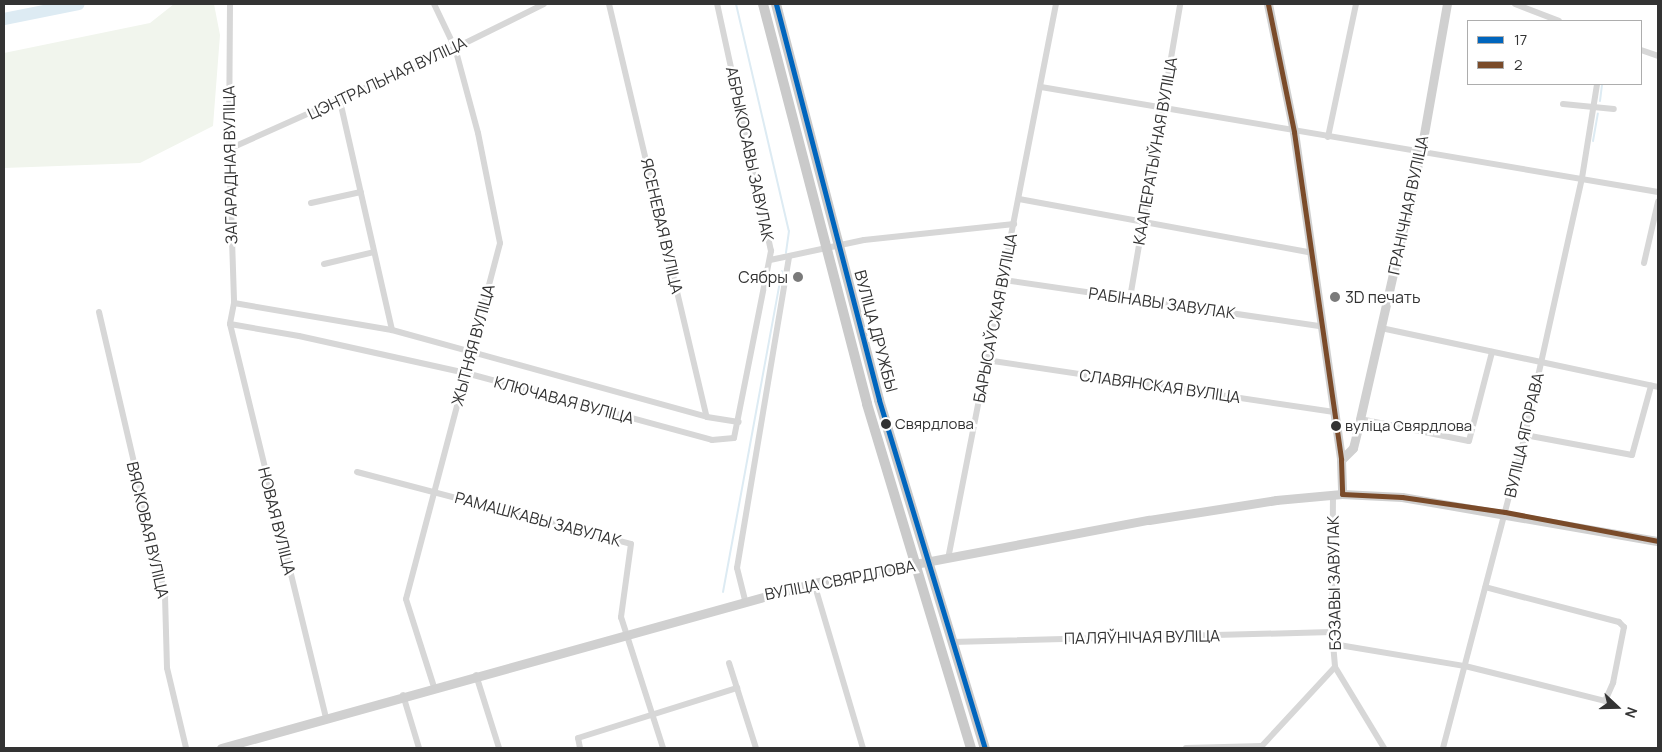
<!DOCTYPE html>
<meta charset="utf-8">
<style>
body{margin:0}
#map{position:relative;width:1662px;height:752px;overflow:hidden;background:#fff;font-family:Manrope,sans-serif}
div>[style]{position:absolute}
.green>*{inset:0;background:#f1f5ed}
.stream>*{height:2px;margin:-1px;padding:0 1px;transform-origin:1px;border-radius:1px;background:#ddebf3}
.river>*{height:12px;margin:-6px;padding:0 6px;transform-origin:6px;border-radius:6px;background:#ddebf3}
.street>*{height:6px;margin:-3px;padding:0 3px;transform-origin:3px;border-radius:3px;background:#d7d7d7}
.secondary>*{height:9px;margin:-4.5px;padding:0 4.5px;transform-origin:4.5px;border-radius:4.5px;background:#d0d0d0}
.primary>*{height:10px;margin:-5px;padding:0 5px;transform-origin:5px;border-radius:5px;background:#cacaca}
.bus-1>*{height:5px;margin:-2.5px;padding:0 2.5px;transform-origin:2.5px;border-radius:2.5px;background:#0065bd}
.bus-2>*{height:5px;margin:-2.5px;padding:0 2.5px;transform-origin:2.5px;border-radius:2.5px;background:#7a4b2a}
.dots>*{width:14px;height:14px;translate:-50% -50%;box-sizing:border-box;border:2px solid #fff;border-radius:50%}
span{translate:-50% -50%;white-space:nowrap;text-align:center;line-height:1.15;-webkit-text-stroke:5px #fff;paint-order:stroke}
.bus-label{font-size:15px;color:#333}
.left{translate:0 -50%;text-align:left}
.street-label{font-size:16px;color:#333}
.poi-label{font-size:16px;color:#333}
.right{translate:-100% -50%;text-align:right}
.frame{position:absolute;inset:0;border:5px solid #333;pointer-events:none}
.legend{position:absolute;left:1467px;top:20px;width:175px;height:65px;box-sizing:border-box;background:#fff;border:1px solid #adadad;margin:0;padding:6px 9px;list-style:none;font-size:15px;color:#333}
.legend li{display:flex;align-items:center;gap:10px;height:25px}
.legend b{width:25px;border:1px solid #adadad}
.north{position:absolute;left:1592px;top:682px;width:50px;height:50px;-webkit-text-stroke:4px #fff;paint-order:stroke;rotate:111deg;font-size:14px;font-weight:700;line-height:20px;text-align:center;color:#333}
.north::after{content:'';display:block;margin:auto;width:18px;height:22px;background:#333;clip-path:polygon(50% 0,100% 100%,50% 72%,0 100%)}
</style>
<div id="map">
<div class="green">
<div style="clip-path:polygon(174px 4px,214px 4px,220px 35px,213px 126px,140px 163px,4px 168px,4px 53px,150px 23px)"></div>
</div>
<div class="stream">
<div style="left:736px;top:4px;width:233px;rotate:76.9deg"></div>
<div style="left:789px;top:231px;width:22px;rotate:98deg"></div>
<div style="left:1600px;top:101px;width:17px;rotate:-83deg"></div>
<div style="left:1593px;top:141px;width:28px;rotate:-80deg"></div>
<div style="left:723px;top:592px;width:326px;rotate:-79.6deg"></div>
</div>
<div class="river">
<div style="left:4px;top:19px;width:76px;rotate:-11.3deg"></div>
</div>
<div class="street">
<div style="left:230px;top:4px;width:145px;rotate:90.4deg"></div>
<div style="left:229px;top:149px;width:154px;rotate:88.1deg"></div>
<div style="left:234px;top:303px;width:21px;rotate:101deg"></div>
<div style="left:230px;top:324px;width:406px;rotate:76.3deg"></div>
<div style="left:609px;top:4px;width:424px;rotate:76.7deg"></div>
<div style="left:707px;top:417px;width:32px;rotate:9deg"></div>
<div style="left:1515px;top:4px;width:47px;rotate:21.1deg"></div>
<div style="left:1641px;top:50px;width:18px;rotate:19deg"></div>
<div style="left:1041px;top:87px;width:626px;rotate:9.66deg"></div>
<div style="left:340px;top:101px;width:235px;rotate:77.2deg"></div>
<div style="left:1563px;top:104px;width:51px;rotate:5.6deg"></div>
<div style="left:1328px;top:137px;width:136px;rotate:-78.1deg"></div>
<div style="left:229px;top:149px;width:248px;rotate:-24.1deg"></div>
<div style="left:455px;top:48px;width:99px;rotate:-26.3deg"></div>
<div style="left:1019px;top:199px;width:295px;rotate:10.4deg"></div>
<div style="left:311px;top:203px;width:51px;rotate:-12.4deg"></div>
<div style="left:770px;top:260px;width:96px;rotate:-12deg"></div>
<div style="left:864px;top:240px;width:151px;rotate:-6.1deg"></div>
<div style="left:1644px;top:263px;width:63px;rotate:-77.1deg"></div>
<div style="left:324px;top:264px;width:51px;rotate:-13.5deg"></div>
<div style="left:1004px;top:280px;width:320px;rotate:8.3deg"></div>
<div style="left:1130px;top:298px;width:298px;rotate:-80.3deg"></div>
<div style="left:234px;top:303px;width:160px;rotate:9.7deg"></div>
<div style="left:392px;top:330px;width:327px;rotate:15.4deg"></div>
<div style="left:99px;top:312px;width:292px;rotate:76.9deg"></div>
<div style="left:165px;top:596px;width:72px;rotate:88.4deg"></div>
<div style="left:167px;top:668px;width:82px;rotate:76.6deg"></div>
<div style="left:230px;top:324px;width:70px;rotate:9.9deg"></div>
<div style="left:299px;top:336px;width:171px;rotate:12.5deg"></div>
<div style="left:466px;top:373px;width:255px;rotate:15.2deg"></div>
<div style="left:712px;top:440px;width:22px;rotate:-5deg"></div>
<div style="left:734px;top:438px;width:191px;rotate:-78.8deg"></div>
<div style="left:771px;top:251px;width:253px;rotate:-102.3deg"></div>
<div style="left:1381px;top:328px;width:283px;rotate:12deg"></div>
<div style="left:986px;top:360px;width:352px;rotate:8.5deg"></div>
<div style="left:1360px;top:419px;width:111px;rotate:11.4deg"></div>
<div style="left:1469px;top:441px;width:92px;rotate:-75.5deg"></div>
<div style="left:1525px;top:435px;width:109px;rotate:10.6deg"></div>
<div style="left:1632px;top:455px;width:72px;rotate:-74.6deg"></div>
<div style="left:357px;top:472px;width:283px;rotate:14.7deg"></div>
<div style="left:631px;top:544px;width:74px;rotate:97.8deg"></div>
<div style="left:621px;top:617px;width:138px;rotate:72.2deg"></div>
<div style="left:1333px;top:494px;width:138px;rotate:90.4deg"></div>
<div style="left:1332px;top:632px;width:35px;rotate:85deg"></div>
<div style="left:1335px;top:667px;width:95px;rotate:58.8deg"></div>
<div style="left:948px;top:559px;width:565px;rotate:-78.99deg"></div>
<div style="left:814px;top:583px;width:172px;rotate:73.5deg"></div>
<div style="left:745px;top:600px;width:33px;rotate:-104deg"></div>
<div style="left:737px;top:568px;width:315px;rotate:-80.5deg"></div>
<div style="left:952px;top:642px;width:380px;rotate:-1.5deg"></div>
<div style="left:1333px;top:644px;width:134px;rotate:9.5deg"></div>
<div style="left:1465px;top:666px;width:144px;rotate:14deg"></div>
<div style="left:1605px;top:701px;width:20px;rotate:-66deg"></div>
<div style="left:1613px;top:683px;width:57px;rotate:-78.9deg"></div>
<div style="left:1624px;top:627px;width:7px;rotate:-135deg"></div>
<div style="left:1619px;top:622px;width:138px;rotate:-165.4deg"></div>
<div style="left:729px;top:663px;width:89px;rotate:72.4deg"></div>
<div style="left:476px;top:675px;width:77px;rotate:72.5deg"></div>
<div style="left:434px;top:687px;width:92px;rotate:-107.7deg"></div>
<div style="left:406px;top:599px;width:368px;rotate:-75.2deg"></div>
<div style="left:500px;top:243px;width:112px;rotate:-101.3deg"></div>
<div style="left:478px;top:133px;width:88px;rotate:-105.1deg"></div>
<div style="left:455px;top:48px;width:49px;rotate:-115.5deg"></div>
<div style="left:403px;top:695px;width:55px;rotate:73.2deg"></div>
<div style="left:580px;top:748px;width:10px;rotate:-101deg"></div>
<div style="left:578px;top:738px;width:167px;rotate:-17.5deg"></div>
<div style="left:1186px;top:748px;width:76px;rotate:-1.5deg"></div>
<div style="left:1260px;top:748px;width:110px;rotate:-47.2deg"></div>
<div style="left:1443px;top:748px;width:324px;rotate:-75.3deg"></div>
<div style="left:1525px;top:435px;width:263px;rotate:-77.5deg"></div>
<div style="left:1582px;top:178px;width:95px;rotate:-80.9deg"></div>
</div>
<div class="secondary">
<div style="left:1268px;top:4px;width:131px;rotate:78.5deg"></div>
<div style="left:1294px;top:132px;width:331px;rotate:81.8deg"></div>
<div style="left:1341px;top:460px;width:34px;rotate:88deg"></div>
<div style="left:1341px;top:460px;width:17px;rotate:-45deg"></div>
<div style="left:1353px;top:448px;width:30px;rotate:-76deg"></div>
<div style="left:1360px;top:419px;width:275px;rotate:-77.2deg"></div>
<div style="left:1421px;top:151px;width:149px;rotate:-80deg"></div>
<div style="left:221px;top:748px;width:616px;rotate:-15.55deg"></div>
<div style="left:814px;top:583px;width:341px;rotate:-10.7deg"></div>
<div style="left:1149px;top:520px;width:129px;rotate:-8.9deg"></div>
<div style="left:1276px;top:500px;width:66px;rotate:-5.2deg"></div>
<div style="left:1342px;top:494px;width:60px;rotate:2.9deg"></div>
<div style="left:1402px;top:497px;width:260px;rotate:9.8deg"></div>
</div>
<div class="primary">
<div style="left:763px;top:4px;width:413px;rotate:75.4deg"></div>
<div style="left:867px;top:404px;width:359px;rotate:73.2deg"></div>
<div style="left:776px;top:4px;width:409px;rotate:75.4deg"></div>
<div style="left:879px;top:400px;width:364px;rotate:73.1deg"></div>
</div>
<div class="bus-1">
<div style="left:776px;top:4px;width:409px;rotate:75.4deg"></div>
<div style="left:879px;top:400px;width:364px;rotate:73.1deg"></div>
</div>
<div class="bus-2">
<div style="left:1268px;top:4px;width:131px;rotate:78.5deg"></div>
<div style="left:1294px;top:132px;width:331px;rotate:81.8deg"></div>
<div style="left:1341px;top:460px;width:34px;rotate:88deg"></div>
<div style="left:1342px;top:494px;width:60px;rotate:2.9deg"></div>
<div style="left:1402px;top:497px;width:104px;rotate:8.3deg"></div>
<div style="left:1505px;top:512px;width:156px;rotate:10.7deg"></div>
</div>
<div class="dots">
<div style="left:798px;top:277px;background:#7a7a7a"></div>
<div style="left:1335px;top:297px;background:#7a7a7a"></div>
<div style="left:886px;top:424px;background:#333"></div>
<div style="left:1336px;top:426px;background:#333"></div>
</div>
<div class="bus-label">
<span class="left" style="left:895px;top:424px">Свярдлова</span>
<span class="left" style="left:1345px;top:426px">вуліца Свярдлова</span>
</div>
<div class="street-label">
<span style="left:387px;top:78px;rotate:-25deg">ЦЭНТРАЛЬНАЯ ВУЛІЦА</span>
<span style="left:1155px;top:151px;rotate:-80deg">КААПЕРАТЫЎНАЯ ВУЛІЦА</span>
<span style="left:750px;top:154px;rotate:78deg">АБРЫКОСАВЫ ЗАВУЛАК</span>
<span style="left:230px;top:165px;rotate:-91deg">ЗАГАРАДНАЯ ВУЛІЦА</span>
<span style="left:1408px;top:205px;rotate:-78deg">ГРАНІЧНАЯ ВУЛІЦА</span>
<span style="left:662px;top:226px;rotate:77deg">ЯСЕНЕВАЯ ВУЛІЦА</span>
<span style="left:1162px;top:303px;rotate:8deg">РАБІНАВЫ ЗАВУЛАК</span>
<span style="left:995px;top:318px;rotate:-79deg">БАРЫСАЎСКАЯ ВУЛІЦА</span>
<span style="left:876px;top:331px;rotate:75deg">ВУЛІЦА ДРУЖБЫ</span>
<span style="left:473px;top:345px;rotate:-75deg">ЖЫТНЯЯ ВУЛІЦА</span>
<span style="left:1160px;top:386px;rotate:8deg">СЛАВЯНСКАЯ ВУЛІЦА</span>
<span style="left:564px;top:400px;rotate:15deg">КЛЮЧАВАЯ ВУЛІЦА</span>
<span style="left:1524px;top:435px;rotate:-77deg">ВУЛІЦА ЯГОРАВА</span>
<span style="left:538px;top:519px;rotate:15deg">РАМАШКАВЫ ЗАВУЛАК</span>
<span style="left:277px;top:521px;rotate:76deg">НОВАЯ ВУЛІЦА</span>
<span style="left:148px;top:530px;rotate:77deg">ВЯСКОВАЯ ВУЛІЦА</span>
<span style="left:840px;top:580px;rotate:-11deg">ВУЛІЦА СВЯРДЛОВА</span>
<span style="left:1334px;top:583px;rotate:-91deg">БЭЗАВЫ ЗАВУЛАК</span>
<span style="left:1142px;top:637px;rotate:-1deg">ПАЛЯЎНІЧАЯ ВУЛІЦА</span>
</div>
<div class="poi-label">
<span class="right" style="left:788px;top:277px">Сябры</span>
<span class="left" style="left:1345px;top:297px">3D печать</span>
</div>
<div class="frame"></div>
<ul class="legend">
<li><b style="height:6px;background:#0065bd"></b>17</li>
<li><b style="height:6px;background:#7a4b2a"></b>2</li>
</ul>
<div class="north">N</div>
</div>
